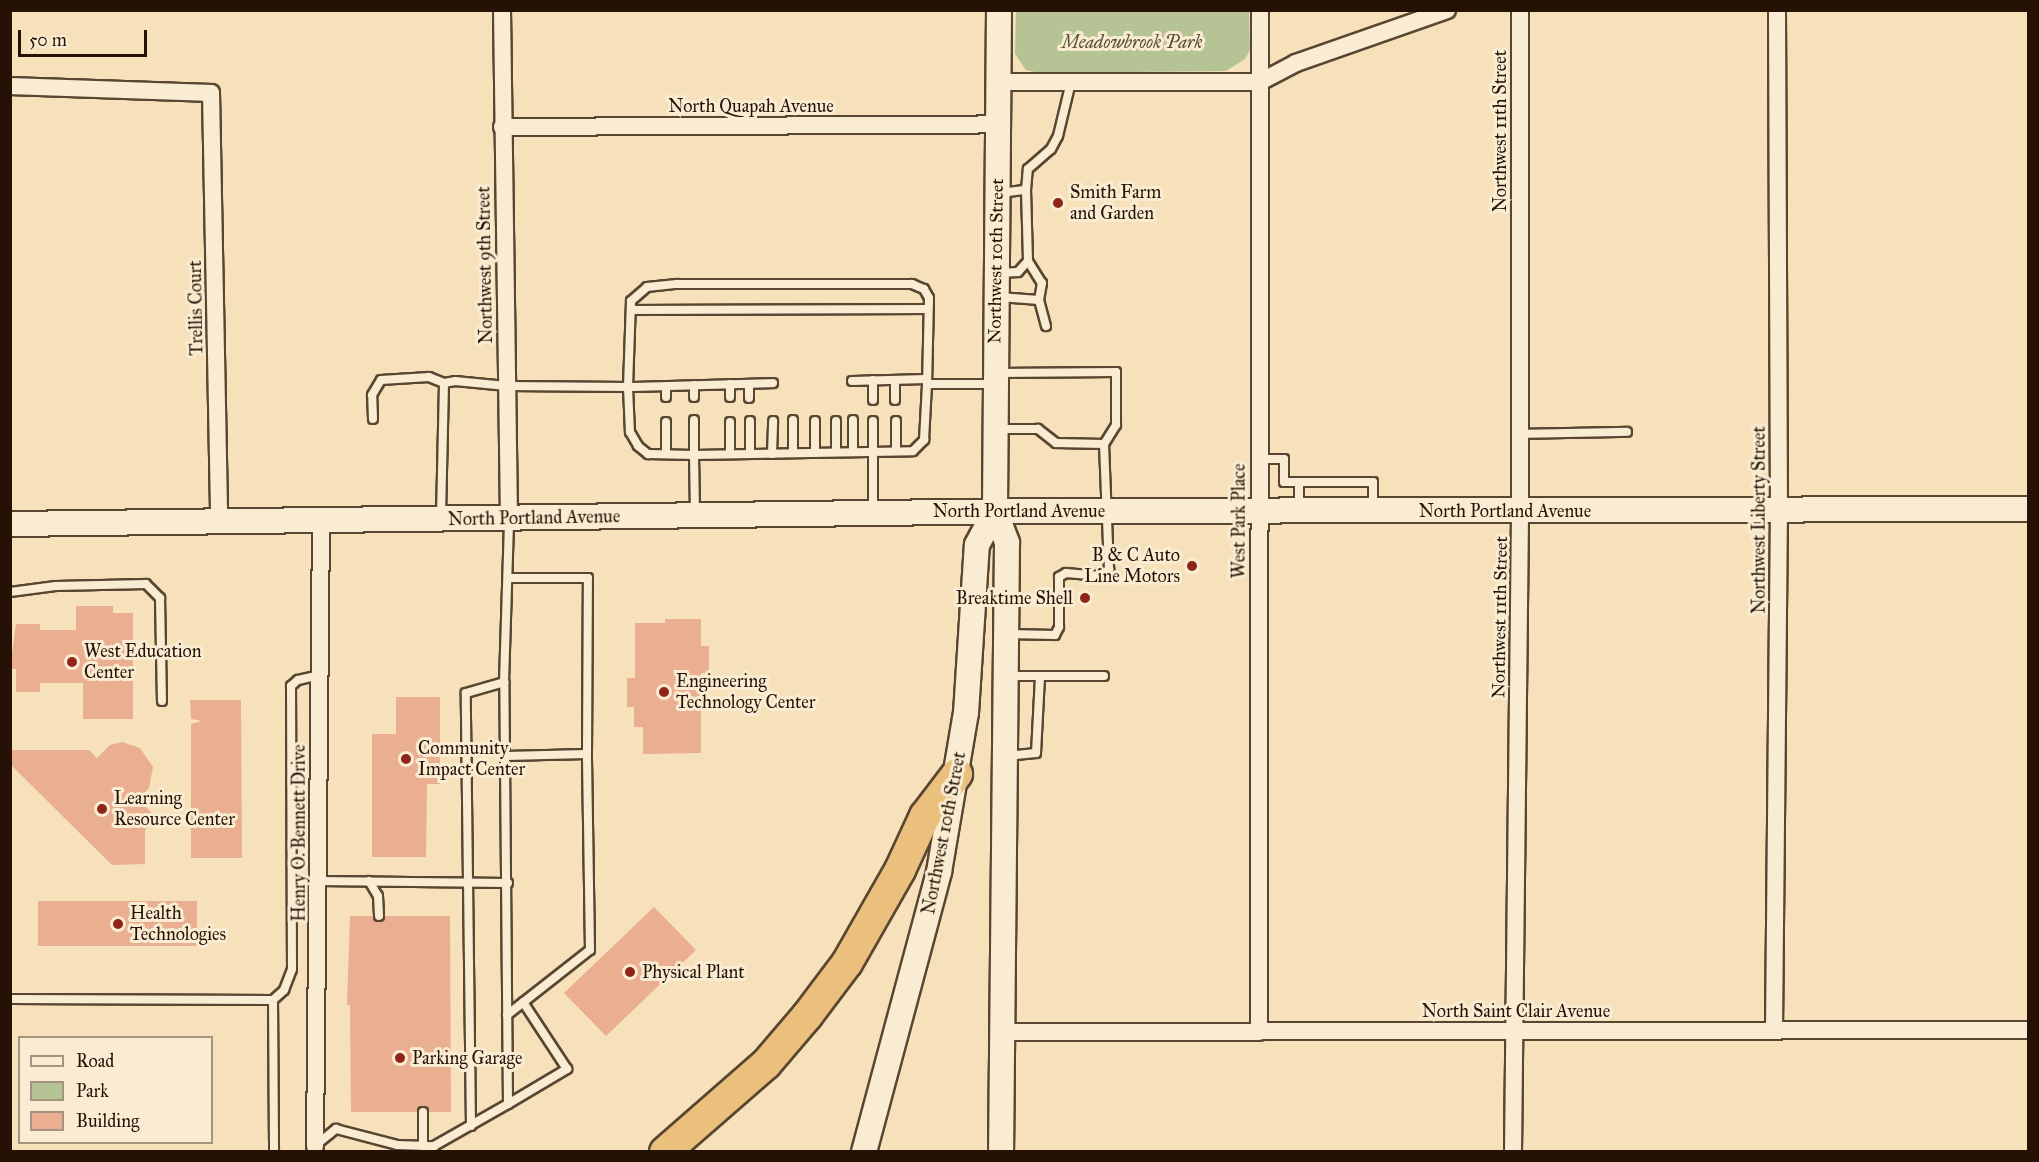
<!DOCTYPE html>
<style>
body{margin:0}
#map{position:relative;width:2039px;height:1162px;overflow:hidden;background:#f6e1ba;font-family:"IM FELL Great Primer",serif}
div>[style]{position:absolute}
.green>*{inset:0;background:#b6c495}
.building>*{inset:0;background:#eaae90}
.roads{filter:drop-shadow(2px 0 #594632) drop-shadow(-2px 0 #594632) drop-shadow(0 2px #594632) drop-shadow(0 -2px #594632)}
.service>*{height:8px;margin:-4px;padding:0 4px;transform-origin:4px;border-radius:4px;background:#f9ecd2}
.minor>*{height:16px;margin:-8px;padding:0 8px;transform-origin:8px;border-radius:8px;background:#f9ecd2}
.secondary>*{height:24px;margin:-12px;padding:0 12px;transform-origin:12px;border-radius:12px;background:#f9ecd2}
.motorway>*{height:30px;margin:-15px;padding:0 15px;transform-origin:15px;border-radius:15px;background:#ebc07d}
.dots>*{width:16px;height:16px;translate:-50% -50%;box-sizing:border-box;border:3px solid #f9ecd2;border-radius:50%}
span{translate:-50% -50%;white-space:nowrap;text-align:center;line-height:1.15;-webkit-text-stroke:6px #f9ecd2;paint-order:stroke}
.park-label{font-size:18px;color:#585037;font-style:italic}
.street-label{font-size:18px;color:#251205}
.poi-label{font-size:18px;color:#251205}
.left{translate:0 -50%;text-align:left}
.right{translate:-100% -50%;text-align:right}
.frame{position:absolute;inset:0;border:12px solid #251205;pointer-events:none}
.legend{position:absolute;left:18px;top:1036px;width:195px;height:108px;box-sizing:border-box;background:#f9ecd2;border:2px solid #a49580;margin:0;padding:8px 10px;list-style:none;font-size:18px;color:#251205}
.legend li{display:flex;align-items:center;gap:12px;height:30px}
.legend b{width:30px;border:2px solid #a49580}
.scale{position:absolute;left:18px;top:30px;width:129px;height:27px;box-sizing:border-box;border:3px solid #251205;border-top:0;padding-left:8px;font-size:18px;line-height:21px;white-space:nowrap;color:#251205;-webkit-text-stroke:4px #f9ecd2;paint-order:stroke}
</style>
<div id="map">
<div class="green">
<div style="clip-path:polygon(1016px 11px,1249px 11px,1250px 50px,1245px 59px,1226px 71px,1039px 73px,1026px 70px,1015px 54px)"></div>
</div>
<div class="building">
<div style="clip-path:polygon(76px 606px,113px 606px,113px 613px,133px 613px,133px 719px,83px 719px,83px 683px,40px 683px,40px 692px,16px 692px,16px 669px,10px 669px,16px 624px,40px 624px,40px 630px,76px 630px)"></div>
<div style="clip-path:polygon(665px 619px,701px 619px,701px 646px,709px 646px,709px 673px,701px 673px,701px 753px,643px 754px,643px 727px,634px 727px,634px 707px,627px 707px,627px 678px,635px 678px,635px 623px,665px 623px)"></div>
<div style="clip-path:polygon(396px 697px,440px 697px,440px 784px,427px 784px,426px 857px,372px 857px,372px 734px,396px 734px)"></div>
<div style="clip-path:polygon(190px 700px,241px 700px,242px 858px,191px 858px,191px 724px,202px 721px,191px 719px)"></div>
<div style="clip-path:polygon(122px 742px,140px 748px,153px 767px,149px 788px,139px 800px,157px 818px,145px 830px,145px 864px,112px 865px,10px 764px,10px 750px,89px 750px,97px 758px,110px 745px)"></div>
<div style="clip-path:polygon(38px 901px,197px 901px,197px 946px,38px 946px)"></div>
<div style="clip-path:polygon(654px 907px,696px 950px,606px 1036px,564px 993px)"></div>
<div style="clip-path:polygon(350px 916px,373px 916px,379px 922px,385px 916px,450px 916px,451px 1112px,429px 1112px,422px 1106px,417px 1112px,351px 1112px,350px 1005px,347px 1005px)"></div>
</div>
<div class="roads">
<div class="service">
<div style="left:1000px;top:193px;width:26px;rotate:-7deg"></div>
<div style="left:1026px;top:190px;width:21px;rotate:-85deg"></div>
<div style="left:1028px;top:169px;width:30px;rotate:-41deg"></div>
<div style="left:1051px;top:149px;width:15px;rotate:-62deg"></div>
<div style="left:1058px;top:136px;width:56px;rotate:-76.5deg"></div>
<div style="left:1028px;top:261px;width:26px;rotate:58deg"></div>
<div style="left:1042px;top:283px;width:17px;rotate:100deg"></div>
<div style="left:999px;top:273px;width:19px;rotate:-3deg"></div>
<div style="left:1018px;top:272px;width:15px;rotate:-48deg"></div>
<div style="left:1028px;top:261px;width:71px;rotate:-91.6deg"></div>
<div style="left:999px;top:297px;width:40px;rotate:4.3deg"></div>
<div style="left:1039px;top:300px;width:27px;rotate:75deg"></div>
<div style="left:631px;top:310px;width:297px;rotate:-0.2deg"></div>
<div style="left:997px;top:373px;width:119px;rotate:-0.5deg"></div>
<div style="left:1116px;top:372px;width:53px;rotate:90deg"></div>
<div style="left:1116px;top:425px;width:22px;rotate:122deg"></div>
<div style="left:1104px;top:444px;width:48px;rotate:-178.8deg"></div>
<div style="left:1056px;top:443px;width:23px;rotate:-142deg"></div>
<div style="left:1038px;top:429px;width:40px;rotate:180deg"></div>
<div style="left:873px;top:380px;width:20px;rotate:90deg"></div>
<div style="left:895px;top:380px;width:20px;rotate:90deg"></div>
<div style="left:852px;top:381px;width:75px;rotate:-1.5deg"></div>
<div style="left:773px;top:383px;width:145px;rotate:178.4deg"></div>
<div style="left:628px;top:387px;width:86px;rotate:-88deg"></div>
<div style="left:631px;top:301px;width:21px;rotate:-41deg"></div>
<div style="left:647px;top:287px;width:30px;rotate:-6deg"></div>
<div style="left:677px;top:284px;width:235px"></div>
<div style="left:912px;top:284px;width:13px;rotate:23deg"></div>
<div style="left:924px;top:289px;width:10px;rotate:61deg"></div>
<div style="left:929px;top:298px;width:86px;rotate:91.3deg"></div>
<div style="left:927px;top:384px;width:66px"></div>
<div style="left:730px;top:384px;width:13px;rotate:90deg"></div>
<div style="left:749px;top:384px;width:14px;rotate:90deg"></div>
<div style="left:694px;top:385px;width:12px;rotate:90deg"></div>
<div style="left:666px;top:386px;width:11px;rotate:90deg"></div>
<div style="left:373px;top:419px;width:24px;rotate:-92deg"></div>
<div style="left:372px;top:395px;width:17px;rotate:-59deg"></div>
<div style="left:381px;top:380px;width:48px;rotate:-3.6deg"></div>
<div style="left:429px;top:377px;width:16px;rotate:22deg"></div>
<div style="left:694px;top:420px;width:35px;rotate:90deg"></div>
<div style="left:694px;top:455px;width:219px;rotate:-1deg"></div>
<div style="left:913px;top:451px;width:16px;rotate:-45deg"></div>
<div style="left:924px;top:440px;width:56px;rotate:-86.9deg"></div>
<div style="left:793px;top:420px;width:33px;rotate:90deg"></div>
<div style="left:853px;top:420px;width:32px;rotate:90deg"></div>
<div style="left:750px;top:421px;width:33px;rotate:90deg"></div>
<div style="left:815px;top:421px;width:31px;rotate:90deg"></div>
<div style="left:836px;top:421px;width:31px;rotate:90deg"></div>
<div style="left:873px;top:421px;width:91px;rotate:90deg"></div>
<div style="left:896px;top:421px;width:30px;rotate:90deg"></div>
<div style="left:666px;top:422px;width:32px;rotate:90deg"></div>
<div style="left:730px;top:422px;width:32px;rotate:90deg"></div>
<div style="left:1520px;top:434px;width:107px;rotate:-1.1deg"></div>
<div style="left:772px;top:454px;width:33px;rotate:-88deg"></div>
<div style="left:1259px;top:459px;width:25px"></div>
<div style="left:1284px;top:459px;width:23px;rotate:90deg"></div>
<div style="left:1284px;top:482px;width:89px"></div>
<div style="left:1373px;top:482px;width:27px;rotate:90deg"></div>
<div style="left:1299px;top:508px;width:26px;rotate:-90deg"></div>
<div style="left:441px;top:516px;width:133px;rotate:-88.7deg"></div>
<div style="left:444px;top:383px;width:11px;rotate:-10deg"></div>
<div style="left:455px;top:381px;width:52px;rotate:5.5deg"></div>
<div style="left:507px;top:386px;width:121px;rotate:0.5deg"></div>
<div style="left:628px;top:387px;width:45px;rotate:87.5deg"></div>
<div style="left:630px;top:432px;width:16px;rotate:60deg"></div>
<div style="left:638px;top:446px;width:13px;rotate:39deg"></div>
<div style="left:648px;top:454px;width:46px;rotate:1.2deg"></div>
<div style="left:694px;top:455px;width:60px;rotate:89deg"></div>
<div style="left:10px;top:592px;width:46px;rotate:-7.4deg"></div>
<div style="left:56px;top:586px;width:90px;rotate:-1.3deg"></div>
<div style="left:146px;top:584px;width:20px;rotate:45deg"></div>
<div style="left:160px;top:598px;width:103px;rotate:88.9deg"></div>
<div style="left:1008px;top:634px;width:47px;rotate:1.2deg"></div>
<div style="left:1055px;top:635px;width:9px;rotate:-63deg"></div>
<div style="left:1059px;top:627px;width:50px;rotate:-90deg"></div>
<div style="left:1059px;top:577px;width:8px;rotate:-30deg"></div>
<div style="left:1066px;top:573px;width:35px;rotate:5deg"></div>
<div style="left:1101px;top:576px;width:11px;rotate:-41deg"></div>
<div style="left:1109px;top:569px;width:125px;rotate:-92.3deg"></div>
<div style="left:1009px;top:676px;width:95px"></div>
<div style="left:506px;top:756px;width:81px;rotate:-1.4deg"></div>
<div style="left:587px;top:754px;width:176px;rotate:-89.7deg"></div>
<div style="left:588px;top:578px;width:80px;rotate:180deg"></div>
<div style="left:1007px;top:756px;width:29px;rotate:-6deg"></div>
<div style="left:1036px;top:753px;width:77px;rotate:-87deg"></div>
<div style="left:318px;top:881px;width:190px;rotate:0.6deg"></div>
<div style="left:369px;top:881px;width:17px;rotate:59deg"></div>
<div style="left:378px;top:896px;width:20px;rotate:87deg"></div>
<div style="left:10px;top:999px;width:263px;rotate:0.2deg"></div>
<div style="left:273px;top:1000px;width:15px;rotate:-42deg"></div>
<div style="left:284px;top:990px;width:22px;rotate:-69deg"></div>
<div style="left:292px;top:969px;width:283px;rotate:-90.2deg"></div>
<div style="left:291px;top:686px;width:9px;rotate:-41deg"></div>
<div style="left:298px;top:680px;width:22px;rotate:-13deg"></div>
<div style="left:273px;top:1000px;width:152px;rotate:89.6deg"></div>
<div style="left:507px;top:1015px;width:105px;rotate:-38.1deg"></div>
<div style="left:590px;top:950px;width:196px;rotate:-90.9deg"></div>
<div style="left:508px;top:1104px;width:69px;rotate:-30.7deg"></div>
<div style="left:567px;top:1069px;width:80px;rotate:-123.3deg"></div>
<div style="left:471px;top:1126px;width:433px;rotate:-90.7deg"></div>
<div style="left:466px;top:693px;width:40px;rotate:-16deg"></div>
<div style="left:316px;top:1145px;width:26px;rotate:-39deg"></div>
<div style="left:336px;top:1129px;width:63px;rotate:14.7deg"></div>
<div style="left:397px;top:1145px;width:37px;rotate:2deg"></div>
<div style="left:434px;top:1146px;width:85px;rotate:-29.6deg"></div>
<div style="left:508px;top:1104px;width:422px;rotate:-90.5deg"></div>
<div style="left:504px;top:682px;width:161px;rotate:-88.2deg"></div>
<div style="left:423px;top:1146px;width:34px;rotate:-90deg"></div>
</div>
<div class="minor">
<div style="left:502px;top:10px;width:509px;rotate:89.21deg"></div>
<div style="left:999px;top:82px;width:261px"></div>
<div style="left:1260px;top:82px;width:41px;rotate:-27.8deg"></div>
<div style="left:1296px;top:63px;width:160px;rotate:-19.3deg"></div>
<div style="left:10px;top:86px;width:201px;rotate:2deg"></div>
<div style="left:211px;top:93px;width:429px;rotate:88.9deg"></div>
<div style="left:502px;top:127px;width:497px;rotate:-0.3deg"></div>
<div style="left:1774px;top:1029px;width:517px;rotate:-89.45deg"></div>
<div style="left:1779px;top:512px;width:502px;rotate:-90.23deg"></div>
<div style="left:1003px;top:1032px;width:1025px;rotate:-0.11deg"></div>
<div style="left:1259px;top:1032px;width:1022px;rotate:-89.94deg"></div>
<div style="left:315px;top:1146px;width:625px;rotate:-89.45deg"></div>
<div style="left:1513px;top:1152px;width:641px;rotate:-89.37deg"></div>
<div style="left:1520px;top:511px;width:501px;rotate:-90deg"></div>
</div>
<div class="secondary">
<div style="left:999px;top:10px;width:501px;rotate:90.46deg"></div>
<div style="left:995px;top:511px;width:34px;rotate:69deg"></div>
<div style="left:1007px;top:543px;width:609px;rotate:90.56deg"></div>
<div style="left:10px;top:524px;width:1014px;rotate:-0.73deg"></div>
<div style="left:1024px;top:511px;width:1004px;rotate:-0.11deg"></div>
<div style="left:864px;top:1152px;width:290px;rotate:-75deg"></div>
<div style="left:939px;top:872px;width:161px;rotate:-80.4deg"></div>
<div style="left:966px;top:713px;width:168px;rotate:-86.3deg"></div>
<div style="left:977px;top:545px;width:38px;rotate:-62deg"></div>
</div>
<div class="motorway">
<div style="left:665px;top:1152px;width:134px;rotate:-41.1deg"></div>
<div style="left:766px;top:1064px;width:63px;rotate:-49.5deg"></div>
<div style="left:807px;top:1016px;width:66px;rotate:-53deg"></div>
<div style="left:847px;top:963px;width:107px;rotate:-60.3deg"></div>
<div style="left:900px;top:870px;width:60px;rotate:-65.2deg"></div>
<div style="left:925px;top:816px;width:53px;rotate:-52.7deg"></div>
</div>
</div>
<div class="dots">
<div style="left:1058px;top:203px;background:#8f2418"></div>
<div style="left:1192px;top:566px;background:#8f2418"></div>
<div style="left:1085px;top:598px;background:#8f2418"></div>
<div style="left:72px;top:662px;background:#8f2418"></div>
<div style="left:664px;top:692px;background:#8f2418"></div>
<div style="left:406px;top:759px;background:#8f2418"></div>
<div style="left:102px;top:809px;background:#8f2418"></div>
<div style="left:118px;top:924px;background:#8f2418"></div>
<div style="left:630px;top:972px;background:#8f2418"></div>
<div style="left:400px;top:1058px;background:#8f2418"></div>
</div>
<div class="park-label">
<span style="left:1132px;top:42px">Meadowbrook Park</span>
</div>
<div class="street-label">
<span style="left:751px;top:106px">North Quapah Avenue</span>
<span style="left:1500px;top:131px;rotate:-90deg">Northwest 11th Street</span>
<span style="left:996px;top:261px;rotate:-89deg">Northwest 10th Street</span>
<span style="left:485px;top:265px;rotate:-91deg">Northwest 9th Street</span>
<span style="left:196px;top:308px;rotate:-91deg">Trellis Court</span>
<span style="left:1019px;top:511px">North Portland Avenue</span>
<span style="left:1505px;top:511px">North Portland Avenue</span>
<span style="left:534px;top:518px;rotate:-1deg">North Portland Avenue</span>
<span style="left:1759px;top:520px;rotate:-90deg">Northwest Liberty Street</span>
<span style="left:1239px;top:521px;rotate:-90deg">West Park Place</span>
<span style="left:1500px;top:617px;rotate:-89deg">Northwest 11th Street</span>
<span style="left:299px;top:833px;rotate:-90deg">Henry O. Bennett Drive</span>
<span style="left:944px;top:833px;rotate:-79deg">Northwest 10th Street</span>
<span style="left:1516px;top:1011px">North Saint Clair Avenue</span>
</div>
<div class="poi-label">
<span class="left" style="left:1070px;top:203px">Smith Farm<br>and Garden</span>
<span class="right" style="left:1180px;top:566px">B &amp; C Auto<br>Line Motors</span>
<span class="right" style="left:1073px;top:598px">Breaktime Shell</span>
<span class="left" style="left:84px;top:662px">West Education<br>Center</span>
<span class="left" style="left:676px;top:692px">Engineering<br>Technology Center</span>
<span class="left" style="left:418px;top:759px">Community<br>Impact Center</span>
<span class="left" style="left:114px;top:809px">Learning<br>Resource Center</span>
<span class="left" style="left:130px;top:924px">Health<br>Technologies</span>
<span class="left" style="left:642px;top:972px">Physical Plant</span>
<span class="left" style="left:412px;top:1058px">Parking Garage</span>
</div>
<div class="frame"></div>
<ul class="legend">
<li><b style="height:8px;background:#f9ecd2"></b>Road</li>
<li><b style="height:16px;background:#b6c495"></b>Park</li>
<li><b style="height:16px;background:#eaae90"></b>Building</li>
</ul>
<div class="scale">50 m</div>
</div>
